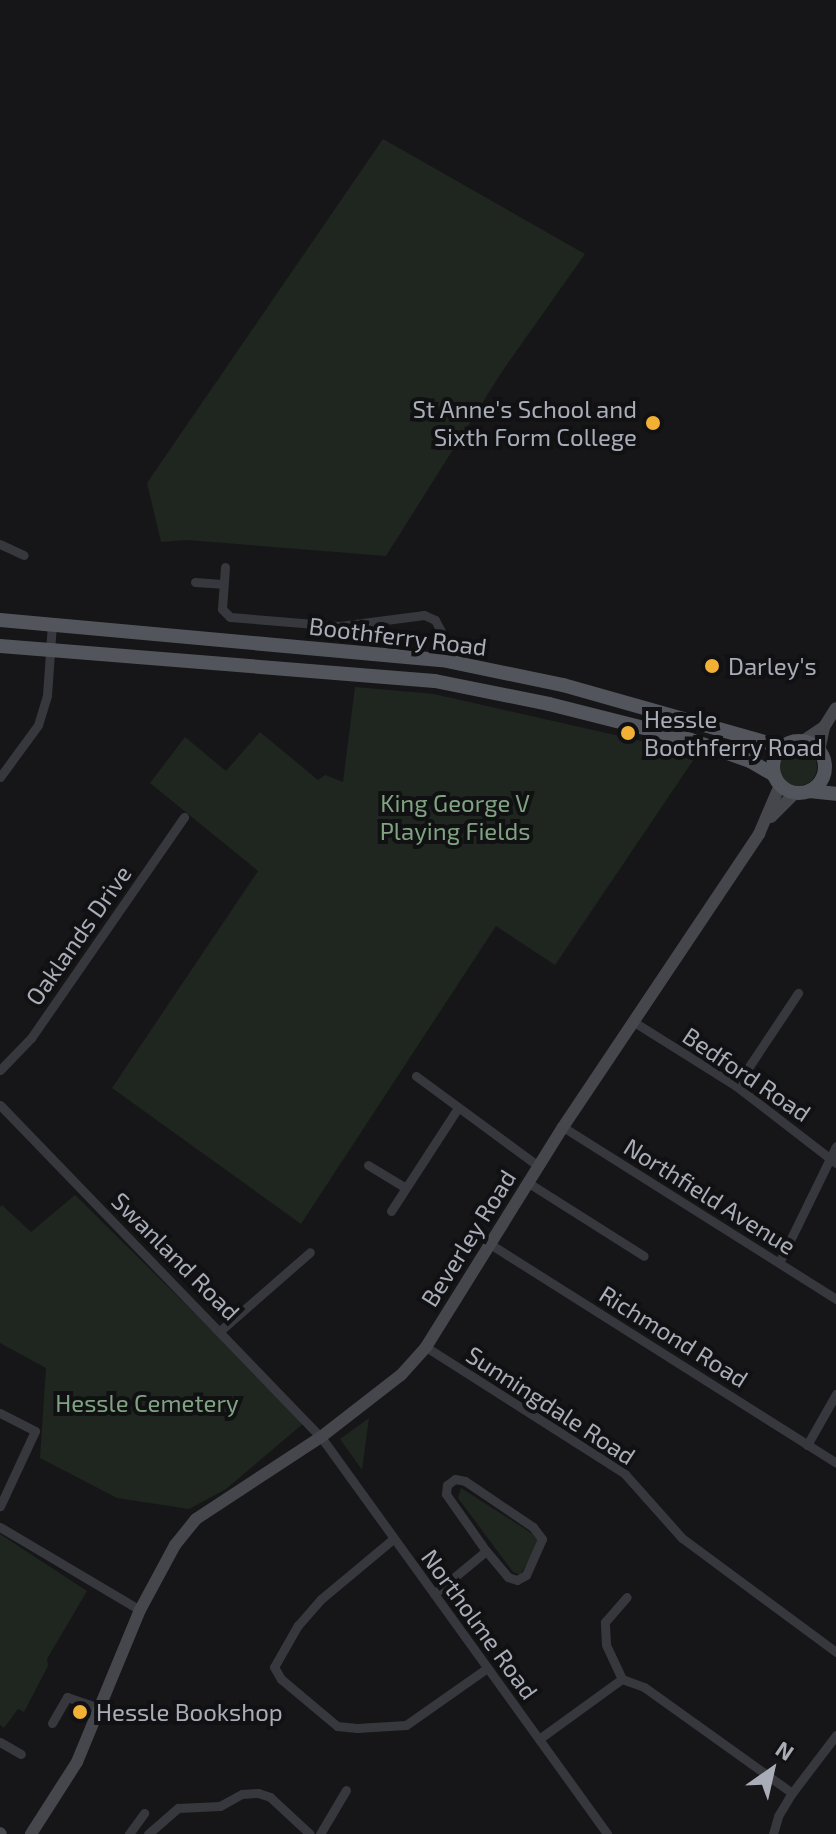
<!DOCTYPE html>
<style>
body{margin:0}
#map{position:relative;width:836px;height:1834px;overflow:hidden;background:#161618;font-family:"Exo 2",sans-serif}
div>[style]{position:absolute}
.green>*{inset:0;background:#1e261f}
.round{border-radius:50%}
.street>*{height:9px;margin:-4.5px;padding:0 4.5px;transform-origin:4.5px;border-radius:4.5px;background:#37383d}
.secondary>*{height:12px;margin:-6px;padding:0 6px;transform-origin:6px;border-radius:6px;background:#45474d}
.primary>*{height:14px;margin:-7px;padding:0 7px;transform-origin:7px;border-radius:7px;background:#53555c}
.primary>.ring{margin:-7px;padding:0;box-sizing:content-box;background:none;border:14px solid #53555c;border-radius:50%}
.dots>*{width:22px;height:22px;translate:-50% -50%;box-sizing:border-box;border:4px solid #111113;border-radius:50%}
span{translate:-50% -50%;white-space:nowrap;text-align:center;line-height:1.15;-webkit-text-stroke:8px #111113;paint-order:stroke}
.poi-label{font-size:24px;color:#a8adb8}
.right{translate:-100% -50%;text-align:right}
.left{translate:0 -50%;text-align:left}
.street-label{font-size:24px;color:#a8adb8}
.park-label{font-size:24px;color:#7fa381}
.north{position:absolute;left:732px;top:1730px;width:80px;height:80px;-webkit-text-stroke:6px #111113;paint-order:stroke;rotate:34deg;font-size:22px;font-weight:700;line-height:32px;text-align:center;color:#a8adb8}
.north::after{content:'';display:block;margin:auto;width:28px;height:36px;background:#a8adb8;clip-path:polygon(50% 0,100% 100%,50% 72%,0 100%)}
</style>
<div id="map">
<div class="green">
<div style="clip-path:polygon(383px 139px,585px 254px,503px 370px,386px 556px,187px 540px,161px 542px,147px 483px)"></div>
<div style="clip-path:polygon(355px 687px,434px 694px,646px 742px,694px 759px,555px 965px,496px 926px,301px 1224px,112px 1088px,258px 871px,150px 783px,185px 737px,226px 771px,260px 732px,318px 780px,325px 775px,343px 782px)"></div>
<div class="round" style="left:779px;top:748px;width:38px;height:38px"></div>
<div style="clip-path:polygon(75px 1195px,305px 1422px,226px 1489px,189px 1509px,117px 1498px,40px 1458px,46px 1368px,0 1343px,0 1207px,2px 1205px,31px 1232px)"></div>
<div style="clip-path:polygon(369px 1418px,362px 1470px,340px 1439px)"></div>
<div style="clip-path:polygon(461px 1488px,533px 1534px,539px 1542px,520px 1575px,513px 1572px,458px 1498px)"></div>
<div style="clip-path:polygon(0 1534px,87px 1591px,47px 1659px,48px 1666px,24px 1712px,18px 1709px,4px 1728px,0 1725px)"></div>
</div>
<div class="street">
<div style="left:0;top:544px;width:26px;rotate:25deg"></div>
<div style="left:225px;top:567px;width:42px;rotate:94.1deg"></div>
<div style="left:222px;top:609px;width:11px;rotate:45deg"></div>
<div style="left:230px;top:617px;width:109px;rotate:4.7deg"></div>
<div style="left:339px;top:626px;width:86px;rotate:-7.4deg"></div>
<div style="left:424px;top:615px;width:12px;rotate:24deg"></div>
<div style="left:435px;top:620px;width:17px;rotate:62deg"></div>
<div style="left:443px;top:635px;width:25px;rotate:92deg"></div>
<div style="left:195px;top:582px;width:27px;rotate:4deg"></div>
<div style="left:0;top:777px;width:64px;rotate:-53.8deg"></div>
<div style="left:38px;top:725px;width:31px;rotate:-73deg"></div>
<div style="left:47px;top:695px;width:71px;rotate:-86deg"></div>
<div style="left:634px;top:1022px;width:120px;rotate:32.1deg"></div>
<div style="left:736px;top:1086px;width:126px;rotate:37.6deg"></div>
<div style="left:0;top:1070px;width:45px;rotate:-45.9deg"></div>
<div style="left:31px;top:1038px;width:269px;rotate:-55.3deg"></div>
<div style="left:416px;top:1076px;width:152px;rotate:36.4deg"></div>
<div style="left:736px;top:1086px;width:112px;rotate:-56.3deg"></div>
<div style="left:0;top:1105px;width:462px;rotate:46deg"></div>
<div style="left:321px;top:1437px;width:489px;rotate:54.2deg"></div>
<div style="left:563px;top:1127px;width:323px;rotate:32.2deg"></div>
<div style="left:368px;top:1165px;width:44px;rotate:31.2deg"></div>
<div style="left:527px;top:1182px;width:138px;rotate:32.3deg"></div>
<div style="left:391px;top:1211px;width:123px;rotate:-57deg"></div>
<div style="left:490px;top:1244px;width:409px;rotate:32.3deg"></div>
<div style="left:779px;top:1263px;width:130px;rotate:-64deg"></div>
<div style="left:221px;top:1330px;width:118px;rotate:-41.2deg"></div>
<div style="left:426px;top:1347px;width:235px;rotate:32.5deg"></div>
<div style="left:624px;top:1473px;width:87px;rotate:48.3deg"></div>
<div style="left:682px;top:1538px;width:192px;rotate:36.5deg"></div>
<div style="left:0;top:1413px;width:39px;rotate:27deg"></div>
<div style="left:35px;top:1431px;width:83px;rotate:115deg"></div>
<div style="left:807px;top:1445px;width:59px;rotate:-60.4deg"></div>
<div style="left:0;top:1527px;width:163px;rotate:30.7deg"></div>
<div style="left:393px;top:1539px;width:94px;rotate:140.2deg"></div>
<div style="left:321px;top:1599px;width:35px;rotate:131deg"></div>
<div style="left:298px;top:1625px;width:48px;rotate:119.7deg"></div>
<div style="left:274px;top:1667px;width:14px;rotate:60deg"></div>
<div style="left:281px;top:1679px;width:73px;rotate:40deg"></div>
<div style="left:337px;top:1726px;width:20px;rotate:6deg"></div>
<div style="left:357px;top:1728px;width:49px;rotate:-3.5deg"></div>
<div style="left:406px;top:1725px;width:99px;rotate:-35.1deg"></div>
<div style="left:434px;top:1594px;width:67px;rotate:-39.6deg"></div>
<div style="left:486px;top:1551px;width:70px;rotate:-125.1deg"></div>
<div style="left:446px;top:1494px;width:9px;rotate:-84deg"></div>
<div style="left:447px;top:1485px;width:10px;rotate:-37deg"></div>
<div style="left:455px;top:1479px;width:10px;rotate:11deg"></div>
<div style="left:465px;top:1481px;width:82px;rotate:34.1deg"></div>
<div style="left:533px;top:1527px;width:15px;rotate:53deg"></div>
<div style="left:542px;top:1539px;width:39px;rotate:114deg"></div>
<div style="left:526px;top:1575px;width:10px;rotate:151deg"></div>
<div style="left:517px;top:1580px;width:9px;rotate:-162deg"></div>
<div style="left:508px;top:1577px;width:34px;rotate:-130deg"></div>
<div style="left:622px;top:1679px;width:38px;rotate:-115deg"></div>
<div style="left:606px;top:1644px;width:22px;rotate:-93deg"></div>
<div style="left:605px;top:1622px;width:33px;rotate:-49deg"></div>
<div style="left:52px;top:1723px;width:30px;rotate:-60deg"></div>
<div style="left:67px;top:1697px;width:34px;rotate:19deg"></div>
<div style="left:539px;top:1739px;width:102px;rotate:-35.9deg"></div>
<div style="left:622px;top:1679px;width:23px;rotate:20deg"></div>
<div style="left:644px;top:1687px;width:182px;rotate:35.6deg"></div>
<div style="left:792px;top:1793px;width:73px;rotate:-52.8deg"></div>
<div style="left:0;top:1742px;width:24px;rotate:30deg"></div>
<div style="left:129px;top:1834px;width:26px;rotate:-54deg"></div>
<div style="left:148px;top:1834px;width:40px;rotate:-41deg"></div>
<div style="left:178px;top:1808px;width:42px;rotate:-2.7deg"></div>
<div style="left:220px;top:1806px;width:25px;rotate:-29deg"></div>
<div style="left:242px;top:1794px;width:16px;rotate:-4deg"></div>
<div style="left:258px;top:1793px;width:13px;rotate:18deg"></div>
<div style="left:270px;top:1797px;width:54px;rotate:42.8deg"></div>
<div style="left:320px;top:1834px;width:51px;rotate:-59.4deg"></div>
<div style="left:773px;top:1834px;width:19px;rotate:-74deg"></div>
<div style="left:778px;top:1816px;width:27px;rotate:-59deg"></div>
</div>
<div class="secondary">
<div style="left:803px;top:741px;width:25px;rotate:-34deg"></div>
<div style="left:819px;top:751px;width:25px;rotate:-78deg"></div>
<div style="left:824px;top:727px;width:22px;rotate:-58deg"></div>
<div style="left:771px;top:817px;width:34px;rotate:-45deg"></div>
<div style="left:0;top:1833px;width:1px;rotate:45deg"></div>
<div style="left:31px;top:1834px;width:85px;rotate:-57.4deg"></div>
<div style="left:77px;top:1762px;width:165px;rotate:-67.5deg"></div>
<div style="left:140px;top:1610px;width:74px;rotate:-61.7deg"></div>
<div style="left:175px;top:1545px;width:33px;rotate:-51deg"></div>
<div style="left:196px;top:1519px;width:149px;rotate:-33.3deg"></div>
<div style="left:321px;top:1437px;width:101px;rotate:-37.8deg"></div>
<div style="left:401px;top:1375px;width:38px;rotate:-48deg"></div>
<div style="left:426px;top:1347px;width:259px;rotate:-58.1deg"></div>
<div style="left:563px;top:1127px;width:353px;rotate:-56.2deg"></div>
<div style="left:759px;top:834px;width:53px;rotate:-66.8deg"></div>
</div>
<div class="primary">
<div style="left:0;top:620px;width:444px;rotate:5.2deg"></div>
<div style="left:442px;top:660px;width:124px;rotate:11.7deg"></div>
<div style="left:563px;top:685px;width:228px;rotate:15.8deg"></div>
<div style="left:0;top:646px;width:436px;rotate:4.6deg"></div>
<div style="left:435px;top:681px;width:116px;rotate:11.4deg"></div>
<div style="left:549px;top:704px;width:146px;rotate:14.2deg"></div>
<div style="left:691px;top:740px;width:63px;rotate:19.6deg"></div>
<div style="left:750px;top:761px;width:28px;rotate:30deg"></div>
<div class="ring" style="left:773px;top:741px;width:38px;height:38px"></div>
<div style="left:809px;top:791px;width:27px;rotate:6deg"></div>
</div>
<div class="dots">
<div style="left:653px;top:423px;background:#f2b134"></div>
<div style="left:712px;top:666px;background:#f2b134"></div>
<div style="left:628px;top:733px;background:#f2b134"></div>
<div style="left:80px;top:1712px;background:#f2b134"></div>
</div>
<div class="poi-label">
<span class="right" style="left:637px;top:423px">St Anne's School and<br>Sixth Form College</span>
<span class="left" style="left:728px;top:666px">Darley's</span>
<span class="left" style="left:644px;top:733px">Hessle<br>Boothferry Road</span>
<span class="left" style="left:96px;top:1712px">Hessle Bookshop</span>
</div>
<div class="street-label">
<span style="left:398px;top:636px;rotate:7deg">Boothferry Road</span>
<span style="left:78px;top:935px;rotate:-55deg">Oaklands Drive</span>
<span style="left:747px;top:1074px;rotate:34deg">Bedford Road</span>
<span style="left:710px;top:1196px;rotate:32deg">Northfield Avenue</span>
<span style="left:468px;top:1238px;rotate:-58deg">Beverley Road</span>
<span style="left:176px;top:1256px;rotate:45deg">Swanland Road</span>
<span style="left:674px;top:1336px;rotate:32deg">Richmond Road</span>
<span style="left:551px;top:1405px;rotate:33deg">Sunningdale Road</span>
<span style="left:480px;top:1624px;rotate:54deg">Northolme Road</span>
</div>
<div class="park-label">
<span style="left:455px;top:817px">King George V<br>Playing Fields</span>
<span style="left:147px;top:1403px">Hessle Cemetery</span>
</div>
<div class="north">N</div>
</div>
